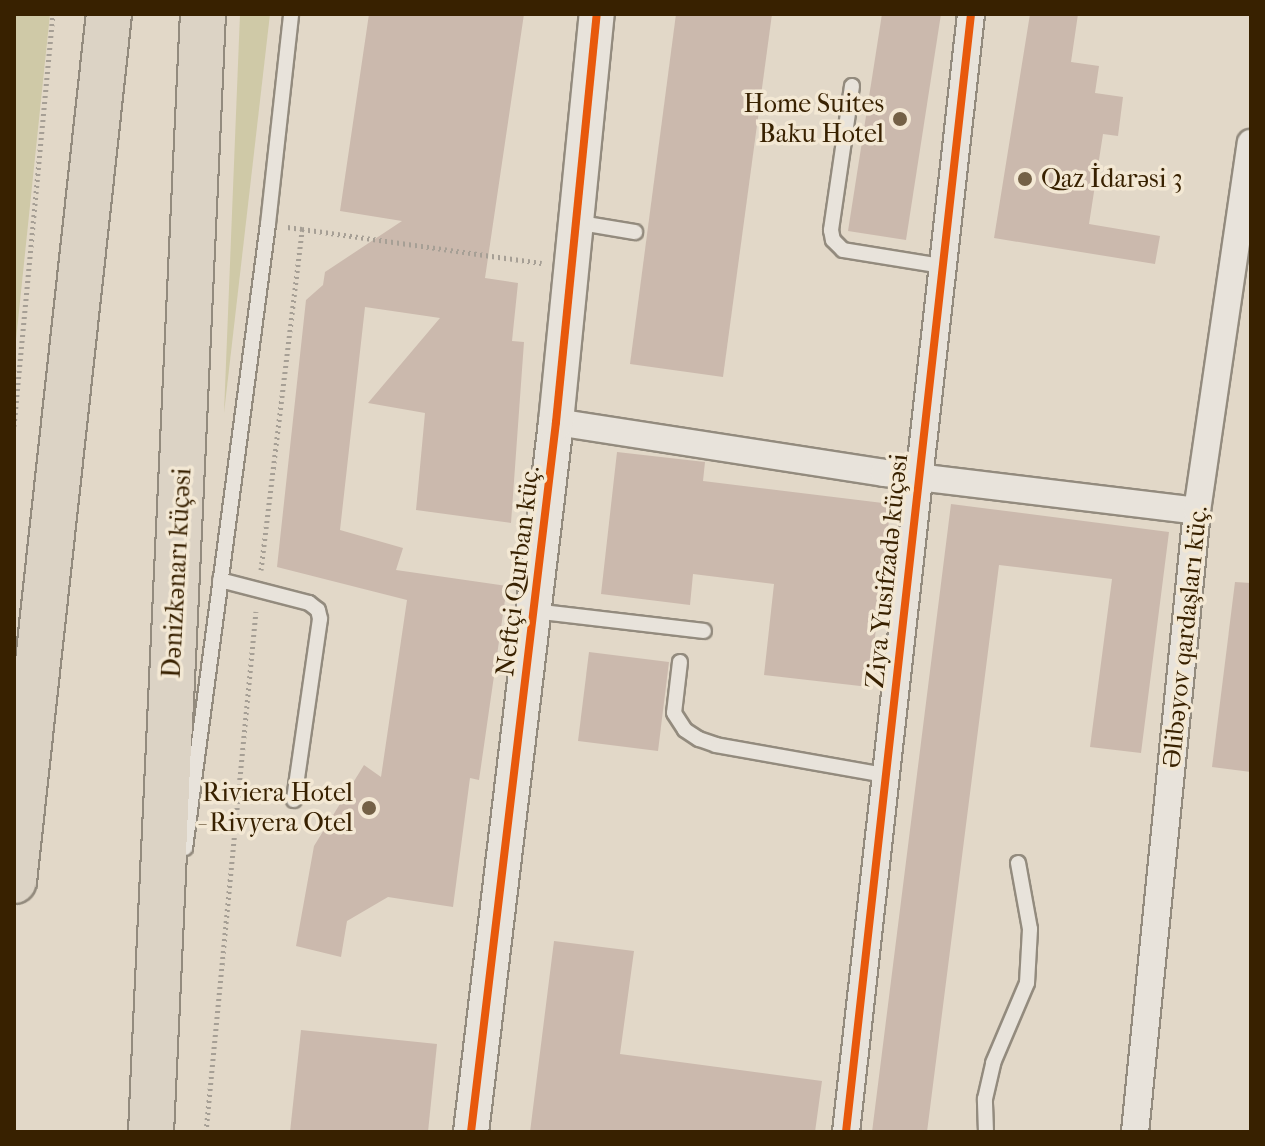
<!DOCTYPE html>
<meta charset="utf-8">
<style>
body{margin:0}
#map{position:relative;width:1265px;height:1146px;overflow:hidden;background:#e2d8c8;font-family:"IM FELL French Canon",serif}
div>[style]{position:absolute}
.green>*{inset:0;background:#cfc9a7}
.building>*{inset:0;background:#cbb9ad}
.path>*{height:5px;margin-top:-2.5px;transform-origin:0;background:repeating-linear-gradient(90deg,#a69f95 0 2px,transparent 0 6px)}
.roads{filter:drop-shadow(2px 0 #938b7e) drop-shadow(-2px 0 #938b7e) drop-shadow(0 2px #938b7e) drop-shadow(0 -2px #938b7e)}
.service>*{height:14px;margin:-7px;padding:0 7px;transform-origin:7px;border-radius:7px;background:#e8e3db}
.minor>*{height:26px;margin:-13px;padding:0 13px;transform-origin:13px;border-radius:13px;background:#e8e3db}
.tertiary>*{height:34px;margin:-17px;padding:0 17px;transform-origin:17px;border-radius:17px;background:#e8e3db}
.trunk>*{height:44px;margin:-22px;padding:0 22px;transform-origin:22px;border-radius:22px;background:#dcd3c5}
.cycleway>*{height:8px;margin:-4px;padding:0 4px;transform-origin:4px;border-radius:4px;background:#e8590c}
.dots>*{width:22px;height:22px;translate:-50% -50%;box-sizing:border-box;border:4px solid #f3e8d4;border-radius:50%}
span{translate:-50% -50%;white-space:nowrap;text-align:center;line-height:1.15;-webkit-text-stroke:7px #f3e8d4;paint-order:stroke}
.poi-label{font-size:26px;color:#382100}
.right{translate:-100% -50%;text-align:right}
.left{translate:0 -50%;text-align:left}
.street-label{font-size:26px;color:#382100}
.frame{position:absolute;inset:0;border:16px solid #382100;pointer-events:none}
</style>
<div id="map">
<div class="green">
<div style="clip-path:polygon(14px 14px,50px 14px,14px 359px)"></div>
<div style="clip-path:polygon(240px 14px,270px 14px,224px 413px)"></div>
</div>
<div class="building">
<div style="clip-path:polygon(369px 14px,524px 14px,485px 278px,518px 283px,512px 341px,524px 342px,511px 523px,416px 510px,425px 413px,368px 403px,440px 318px,365px 307px,340px 530px,403px 548px,396px 570px,507px 586px,479px 780px,470px 778px,453px 907px,388px 897px,347px 921px,341px 957px,296px 946px,314px 846px,364px 765px,381px 777px,407px 600px,277px 567px,306px 300px,323px 285px,325px 272px,402px 221px,340px 211px)"></div>
<div style="clip-path:polygon(676px 14px,772px 14px,723px 377px,630px 364px)"></div>
<div style="clip-path:polygon(882px 14px,941px 14px,906px 240px,848px 231px)"></div>
<div style="clip-path:polygon(1030px 14px,1078px 14px,1071px 62px,1099px 66px,1095px 93px,1123px 97px,1118px 136px,1103px 134px,1089px 224px,1160px 236px,1155px 264px,994px 238px)"></div>
<div style="clip-path:polygon(617px 452px,705px 462px,703px 481px,891px 504px,869px 687px,764px 675px,774px 584px,693px 574px,690px 605px,601px 594px)"></div>
<div style="clip-path:polygon(951px 504px,1169px 532px,1141px 753px,1090px 747px,1112px 579px,999px 565px,927px 1132px,872px 1132px)"></div>
<div style="clip-path:polygon(1235px 582px,1251px 583px,1251px 772px,1212px 767px)"></div>
<div style="clip-path:polygon(589px 652px,669px 662px,658px 751px,578px 741px)"></div>
<div style="clip-path:polygon(554px 941px,634px 951px,620px 1054px,822px 1081px,815px 1132px,530px 1132px)"></div>
<div style="clip-path:polygon(301px 1030px,437px 1044px,428px 1132px,290px 1132px)"></div>
</div>
<div class="path">
<div style="left:302px;top:229px;width:242px;rotate:8.1deg"></div>
<div style="left:14px;top:426px;width:414px;rotate:-84.6deg"></div>
<div style="left:261px;top:570px;width:343px;rotate:-83.1deg"></div>
<div style="left:302px;top:229px;width:15px;rotate:-172deg"></div>
<div style="left:206px;top:1132px;width:523px;rotate:-84.52deg"></div>
</div>
<div class="roads">
<div class="service">
<div style="left:852px;top:86px;width:146px;rotate:98.3deg"></div>
<div style="left:831px;top:230px;width:10px;rotate:79deg"></div>
<div style="left:833px;top:240px;width:14px;rotate:45deg"></div>
<div style="left:843px;top:250px;width:100px;rotate:9.2deg"></div>
<div style="left:575px;top:222px;width:61px;rotate:9.5deg"></div>
<div style="left:220px;top:580px;width:92px;rotate:14.5deg"></div>
<div style="left:309px;top:603px;width:11px;rotate:38deg"></div>
<div style="left:318px;top:610px;width:9px;rotate:77deg"></div>
<div style="left:320px;top:619px;width:183px;rotate:98.2deg"></div>
<div style="left:534px;top:611px;width:171px;rotate:6.7deg"></div>
<div style="left:680px;top:662px;width:51px;rotate:96.7deg"></div>
<div style="left:674px;top:713px;width:20px;rotate:57deg"></div>
<div style="left:685px;top:730px;width:17px;rotate:33deg"></div>
<div style="left:699px;top:739px;width:18px;rotate:19deg"></div>
<div style="left:716px;top:745px;width:172px;rotate:10.1deg"></div>
<div style="left:185px;top:848px;width:629px;rotate:-82.42deg"></div>
<div style="left:268px;top:224px;width:211px;rotate:-83.7deg"></div>
<div style="left:986px;top:1132px;width:33px;rotate:-92deg"></div>
<div style="left:985px;top:1099px;width:37px;rotate:-77deg"></div>
<div style="left:993px;top:1063px;width:87px;rotate:-67deg"></div>
<div style="left:1027px;top:983px;width:54px;rotate:-86.8deg"></div>
<div style="left:1030px;top:929px;width:67px;rotate:-100.3deg"></div>
</div>
<div class="minor">
<div style="left:556px;top:422px;width:332px;rotate:8.8deg"></div>
<div style="left:884px;top:473px;width:315px;rotate:6.9deg"></div>
<div style="left:846px;top:1132px;width:1125px;rotate:-83.62deg"></div>
<div style="left:1135px;top:1132px;width:624px;rotate:-84.3deg"></div>
<div style="left:1197px;top:511px;width:372px;rotate:-81.7deg"></div>
</div>
<div class="tertiary">
<div style="left:471px;top:1132px;width:715px;rotate:-83.17deg"></div>
<div style="left:556px;top:422px;width:410px;rotate:-84.3deg"></div>
</div>
<div class="trunk">
<div style="left:14px;top:881px;width:872px;rotate:-83.75deg"></div>
<div style="left:151px;top:1132px;width:1119px;rotate:-87.34deg"></div>
</div>
</div>
<div class="cycleway">
<div style="left:471px;top:1132px;width:715px;rotate:-83.17deg"></div>
<div style="left:556px;top:422px;width:410px;rotate:-84.3deg"></div>
<div style="left:846px;top:1132px;width:1125px;rotate:-83.62deg"></div>
</div>
<div class="dots">
<div style="left:900px;top:119px;background:#746146"></div>
<div style="left:1025px;top:179px;background:#746146"></div>
<div style="left:369px;top:808px;background:#746146"></div>
</div>
<div class="poi-label">
<span class="right" style="left:884px;top:119px">Home Suites<br>Baku Hotel</span>
<span class="left" style="left:1041px;top:179px">Qaz İdarəsi 3</span>
<span class="right" style="left:353px;top:808px">Riviera Hotel<br>- Rivyera Otel</span>
</div>
<div class="street-label">
<span style="left:518px;top:571px;rotate:-83deg">Neftçi Qurban küç.</span>
<span style="left:887px;top:571px;rotate:-84deg">Ziya Yusifzadə küçəsi</span>
<span style="left:177px;top:573px;rotate:-87deg">Dənizkənarı küçəsi</span>
<span style="left:1185px;top:637px;rotate:-84deg">Əlibəyov qardaşları küç.</span>
</div>
<div class="frame"></div>
</div>
